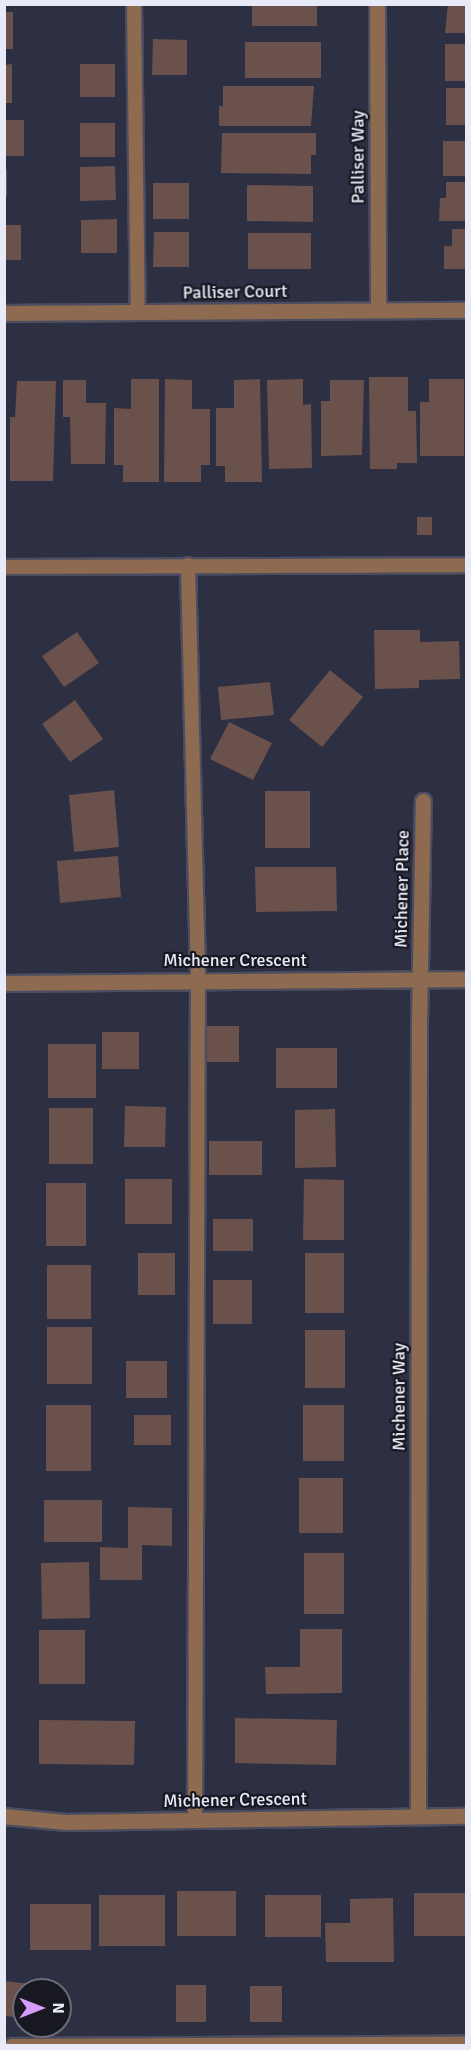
<!DOCTYPE html>
<style>
body{margin:0}
#map{position:relative;width:471px;height:2050px;overflow:hidden;background:#2d2f43;font-family:Signika,sans-serif}
div>[style]{position:absolute}
.building>*{inset:0;background:#6b514b}
.roads{filter:drop-shadow(2px 0 #4b4d60) drop-shadow(-2px 0 #4b4d60) drop-shadow(0 2px #4b4d60) drop-shadow(0 -2px #4b4d60)}
.service>*{height:14px;margin:-7px;padding:0 7px;transform-origin:7px;border-radius:7px;background:#8d6a50}
.minor>*{height:15px;margin:-7.5px;padding:0 7.5px;transform-origin:7.5px;border-radius:7.5px;background:#8d6a50}
span{translate:-50% -50%;white-space:nowrap;text-align:center;line-height:1.15;-webkit-text-stroke:4.5px #171821;paint-order:stroke}
.street-label{font-size:18px;color:#e9eaf8}
.frame{position:absolute;inset:0;border:6px solid #e9eaf8;pointer-events:none}
.north{position:absolute;left:12px;top:1978px;width:60px;height:60px;box-sizing:border-box;background:#171821;border:2px solid #6b6c77;border-radius:50%;rotate:90deg;font-size:16px;font-weight:700;line-height:24px;text-align:center;color:#e9eaf8}
.north::after{content:'';display:block;margin:auto;width:21px;height:27px;background:#d79bf9;clip-path:polygon(50% 0,100% 100%,50% 72%,0 100%)}
</style>
<div id="map">
<div class="building">
<div style="clip-path:polygon(252px 4px,317px 4px,317px 26px,252px 26px)"></div>
<div style="clip-path:polygon(448px 4px,466px 4px,466px 33px,445px 33px)"></div>
<div style="clip-path:polygon(4px 12px,13px 12px,13px 49px,4px 49px)"></div>
<div style="clip-path:polygon(153px 39px,187px 40px,187px 75px,152px 75px)"></div>
<div style="clip-path:polygon(245px 42px,321px 42px,321px 78px,245px 78px)"></div>
<div style="clip-path:polygon(445px 44px,466px 44px,466px 81px,445px 81px)"></div>
<div style="clip-path:polygon(12px 64px,12px 103px,4px 103px,4px 65px)"></div>
<div style="clip-path:polygon(80px 64px,115px 64px,115px 97px,80px 97px)"></div>
<div style="clip-path:polygon(223px 86px,314px 86px,311px 126px,219px 126px,219px 106px,223px 106px)"></div>
<div style="clip-path:polygon(446px 88px,466px 88px,466px 125px,446px 125px)"></div>
<div style="clip-path:polygon(4px 120px,24px 120px,24px 156px,4px 156px)"></div>
<div style="clip-path:polygon(80px 123px,115px 123px,115px 157px,80px 157px)"></div>
<div style="clip-path:polygon(222px 133px,316px 133px,316px 155px,311px 155px,311px 174px,221px 173px)"></div>
<div style="clip-path:polygon(443px 141px,466px 141px,466px 176px,443px 176px)"></div>
<div style="clip-path:polygon(115px 166px,116px 200px,80px 201px,80px 167px)"></div>
<div style="clip-path:polygon(5px 169px,7px 169px,7px 196px,5px 196px)"></div>
<div style="clip-path:polygon(446px 182px,466px 182px,466px 221px,439px 221px,440px 198px,446px 198px)"></div>
<div style="clip-path:polygon(153px 183px,189px 183px,189px 219px,153px 219px)"></div>
<div style="clip-path:polygon(247px 185px,313px 186px,313px 222px,247px 221px)"></div>
<div style="clip-path:polygon(117px 219px,117px 253px,81px 253px,81px 220px)"></div>
<div style="clip-path:polygon(4px 225px,21px 225px,21px 260px,4px 260px)"></div>
<div style="clip-path:polygon(452px 229px,466px 229px,466px 269px,444px 269px,444px 246px,452px 246px)"></div>
<div style="clip-path:polygon(154px 232px,189px 232px,189px 267px,153px 267px)"></div>
<div style="clip-path:polygon(248px 233px,311px 233px,311px 269px,248px 269px)"></div>
<div style="clip-path:polygon(369px 377px,408px 377px,408px 411px,416px 411px,417px 463px,397px 463px,397px 469px,370px 469px)"></div>
<div style="clip-path:polygon(131px 379px,159px 379px,159px 482px,123px 482px,123px 465px,114px 465px,114px 408px,131px 409px)"></div>
<div style="clip-path:polygon(165px 379px,192px 380px,192px 409px,210px 409px,210px 465px,201px 465px,201px 482px,164px 482px)"></div>
<div style="clip-path:polygon(260px 379px,262px 482px,225px 482px,225px 466px,216px 466px,216px 408px,234px 408px,234px 380px)"></div>
<div style="clip-path:polygon(303px 379px,303px 405px,311px 404px,312px 468px,269px 469px,267px 380px)"></div>
<div style="clip-path:polygon(429px 379px,464px 379px,464px 456px,420px 456px,420px 402px,429px 402px)"></div>
<div style="clip-path:polygon(63px 380px,86px 380px,86px 403px,106px 403px,105px 464px,71px 464px,70px 417px,63px 417px)"></div>
<div style="clip-path:polygon(330px 380px,364px 380px,362px 455px,321px 456px,321px 401px,330px 401px)"></div>
<div style="clip-path:polygon(17px 381px,56px 381px,53px 481px,10px 481px,10px 417px,15px 417px)"></div>
<div style="clip-path:polygon(417px 517px,432px 517px,432px 535px,417px 535px)"></div>
<div style="clip-path:polygon(374px 630px,420px 630px,420px 642px,459px 641px,460px 679px,419px 680px,419px 688px,375px 689px)"></div>
<div style="clip-path:polygon(77px 632px,99px 663px,64px 687px,42px 656px)"></div>
<div style="clip-path:polygon(330px 670px,363px 697px,322px 747px,289px 720px)"></div>
<div style="clip-path:polygon(270px 682px,274px 715px,221px 720px,218px 687px)"></div>
<div style="clip-path:polygon(75px 700px,103px 739px,70px 762px,42px 724px)"></div>
<div style="clip-path:polygon(229px 722px,272px 743px,253px 780px,210px 759px)"></div>
<div style="clip-path:polygon(114px 790px,119px 847px,74px 852px,69px 795px)"></div>
<div style="clip-path:polygon(265px 791px,310px 791px,310px 848px,265px 848px)"></div>
<div style="clip-path:polygon(118px 856px,121px 897px,60px 903px,57px 861px)"></div>
<div style="clip-path:polygon(255px 867px,336px 867px,337px 911px,256px 912px)"></div>
<div style="clip-path:polygon(206px 1026px,239px 1026px,239px 1062px,206px 1062px)"></div>
<div style="clip-path:polygon(102px 1032px,139px 1032px,139px 1069px,102px 1069px)"></div>
<div style="clip-path:polygon(48px 1044px,96px 1044px,96px 1098px,48px 1098px)"></div>
<div style="clip-path:polygon(276px 1048px,337px 1048px,337px 1088px,276px 1088px)"></div>
<div style="clip-path:polygon(125px 1106px,166px 1107px,165px 1147px,124px 1147px)"></div>
<div style="clip-path:polygon(49px 1108px,93px 1108px,93px 1164px,49px 1164px)"></div>
<div style="clip-path:polygon(335px 1109px,336px 1167px,295px 1168px,295px 1110px)"></div>
<div style="clip-path:polygon(209px 1141px,262px 1141px,262px 1175px,209px 1175px)"></div>
<div style="clip-path:polygon(125px 1179px,172px 1179px,172px 1224px,125px 1224px)"></div>
<div style="clip-path:polygon(304px 1179px,344px 1180px,344px 1240px,303px 1240px)"></div>
<div style="clip-path:polygon(46px 1183px,86px 1183px,86px 1246px,46px 1246px)"></div>
<div style="clip-path:polygon(213px 1219px,253px 1219px,253px 1251px,213px 1251px)"></div>
<div style="clip-path:polygon(138px 1253px,175px 1253px,175px 1295px,138px 1295px)"></div>
<div style="clip-path:polygon(305px 1253px,344px 1253px,344px 1313px,305px 1313px)"></div>
<div style="clip-path:polygon(47px 1265px,91px 1265px,91px 1319px,47px 1319px)"></div>
<div style="clip-path:polygon(213px 1280px,252px 1280px,252px 1324px,213px 1324px)"></div>
<div style="clip-path:polygon(47px 1327px,92px 1327px,92px 1384px,47px 1384px)"></div>
<div style="clip-path:polygon(305px 1330px,345px 1330px,345px 1388px,305px 1388px)"></div>
<div style="clip-path:polygon(126px 1361px,167px 1361px,167px 1398px,126px 1398px)"></div>
<div style="clip-path:polygon(46px 1405px,91px 1405px,91px 1471px,46px 1471px)"></div>
<div style="clip-path:polygon(303px 1405px,344px 1405px,344px 1461px,303px 1461px)"></div>
<div style="clip-path:polygon(134px 1415px,171px 1415px,171px 1445px,134px 1445px)"></div>
<div style="clip-path:polygon(299px 1478px,343px 1478px,343px 1533px,299px 1533px)"></div>
<div style="clip-path:polygon(44px 1500px,102px 1500px,102px 1542px,44px 1542px)"></div>
<div style="clip-path:polygon(128px 1507px,172px 1508px,172px 1546px,142px 1545px,142px 1580px,100px 1580px,100px 1547px,128px 1548px)"></div>
<div style="clip-path:polygon(304px 1553px,344px 1553px,344px 1614px,304px 1614px)"></div>
<div style="clip-path:polygon(89px 1562px,90px 1618px,42px 1619px,41px 1563px)"></div>
<div style="clip-path:polygon(300px 1629px,342px 1629px,342px 1693px,266px 1694px,265px 1667px,300px 1667px)"></div>
<div style="clip-path:polygon(39px 1630px,85px 1630px,85px 1684px,39px 1684px)"></div>
<div style="clip-path:polygon(235px 1718px,337px 1720px,336px 1765px,235px 1763px)"></div>
<div style="clip-path:polygon(39px 1720px,135px 1721px,134px 1765px,39px 1764px)"></div>
<div style="clip-path:polygon(177px 1891px,236px 1891px,236px 1936px,177px 1936px)"></div>
<div style="clip-path:polygon(414px 1893px,466px 1893px,466px 1936px,414px 1936px)"></div>
<div style="clip-path:polygon(99px 1895px,165px 1895px,165px 1946px,99px 1946px)"></div>
<div style="clip-path:polygon(265px 1895px,321px 1895px,321px 1937px,265px 1937px)"></div>
<div style="clip-path:polygon(393px 1898px,394px 1962px,326px 1962px,325px 1923px,350px 1923px,350px 1899px)"></div>
<div style="clip-path:polygon(30px 1904px,91px 1904px,91px 1950px,30px 1950px)"></div>
<div style="clip-path:polygon(4px 1981px,39px 1985px,38px 1990px,24px 1990px,24px 2018px,4px 2016px)"></div>
<div style="clip-path:polygon(176px 1985px,206px 1985px,206px 2022px,176px 2022px)"></div>
<div style="clip-path:polygon(250px 1986px,282px 1986px,282px 2022px,250px 2022px)"></div>
</div>
<div class="roads">
<div class="service">
<div style="left:134px;top:4px;width:309px;rotate:89.3deg"></div>
<div style="left:188px;top:565px;width:415px;rotate:88.6deg"></div>
<div style="left:198px;top:980px;width:840px;rotate:90.2deg"></div>
<div style="left:4px;top:567px;width:462px;rotate:-0.2deg"></div>
<div style="left:12px;top:2046px;width:454px;rotate:-0.3deg"></div>
</div>
<div class="minor">
<div style="left:377px;top:4px;width:306px;rotate:89.8deg"></div>
<div style="left:4px;top:313px;width:462px;rotate:-0.4deg"></div>
<div style="left:4px;top:983px;width:462px;rotate:-0.5deg"></div>
<div style="left:4px;top:1816px;width:62px;rotate:5.5deg"></div>
<div style="left:66px;top:1822px;width:400px;rotate:-0.9deg"></div>
<div style="left:418px;top:1816px;width:793px;rotate:-89.93deg"></div>
<div style="left:419px;top:1023px;width:222px;rotate:-89deg"></div>
</div>
</div>
<div class="street-label">
<span style="left:358px;top:157px;rotate:-90deg">Palliser Way</span>
<span style="left:235px;top:292px;rotate:-1deg">Palliser Court</span>
<span style="left:402px;top:889px;rotate:-89deg">Michener Place</span>
<span style="left:235px;top:960px">Michener Crescent</span>
<span style="left:399px;top:1397px;rotate:-90deg">Michener Way</span>
<span style="left:235px;top:1800px;rotate:-1deg">Michener Crescent</span>
</div>
<div class="frame"></div>
<div class="north">N</div>
</div>
